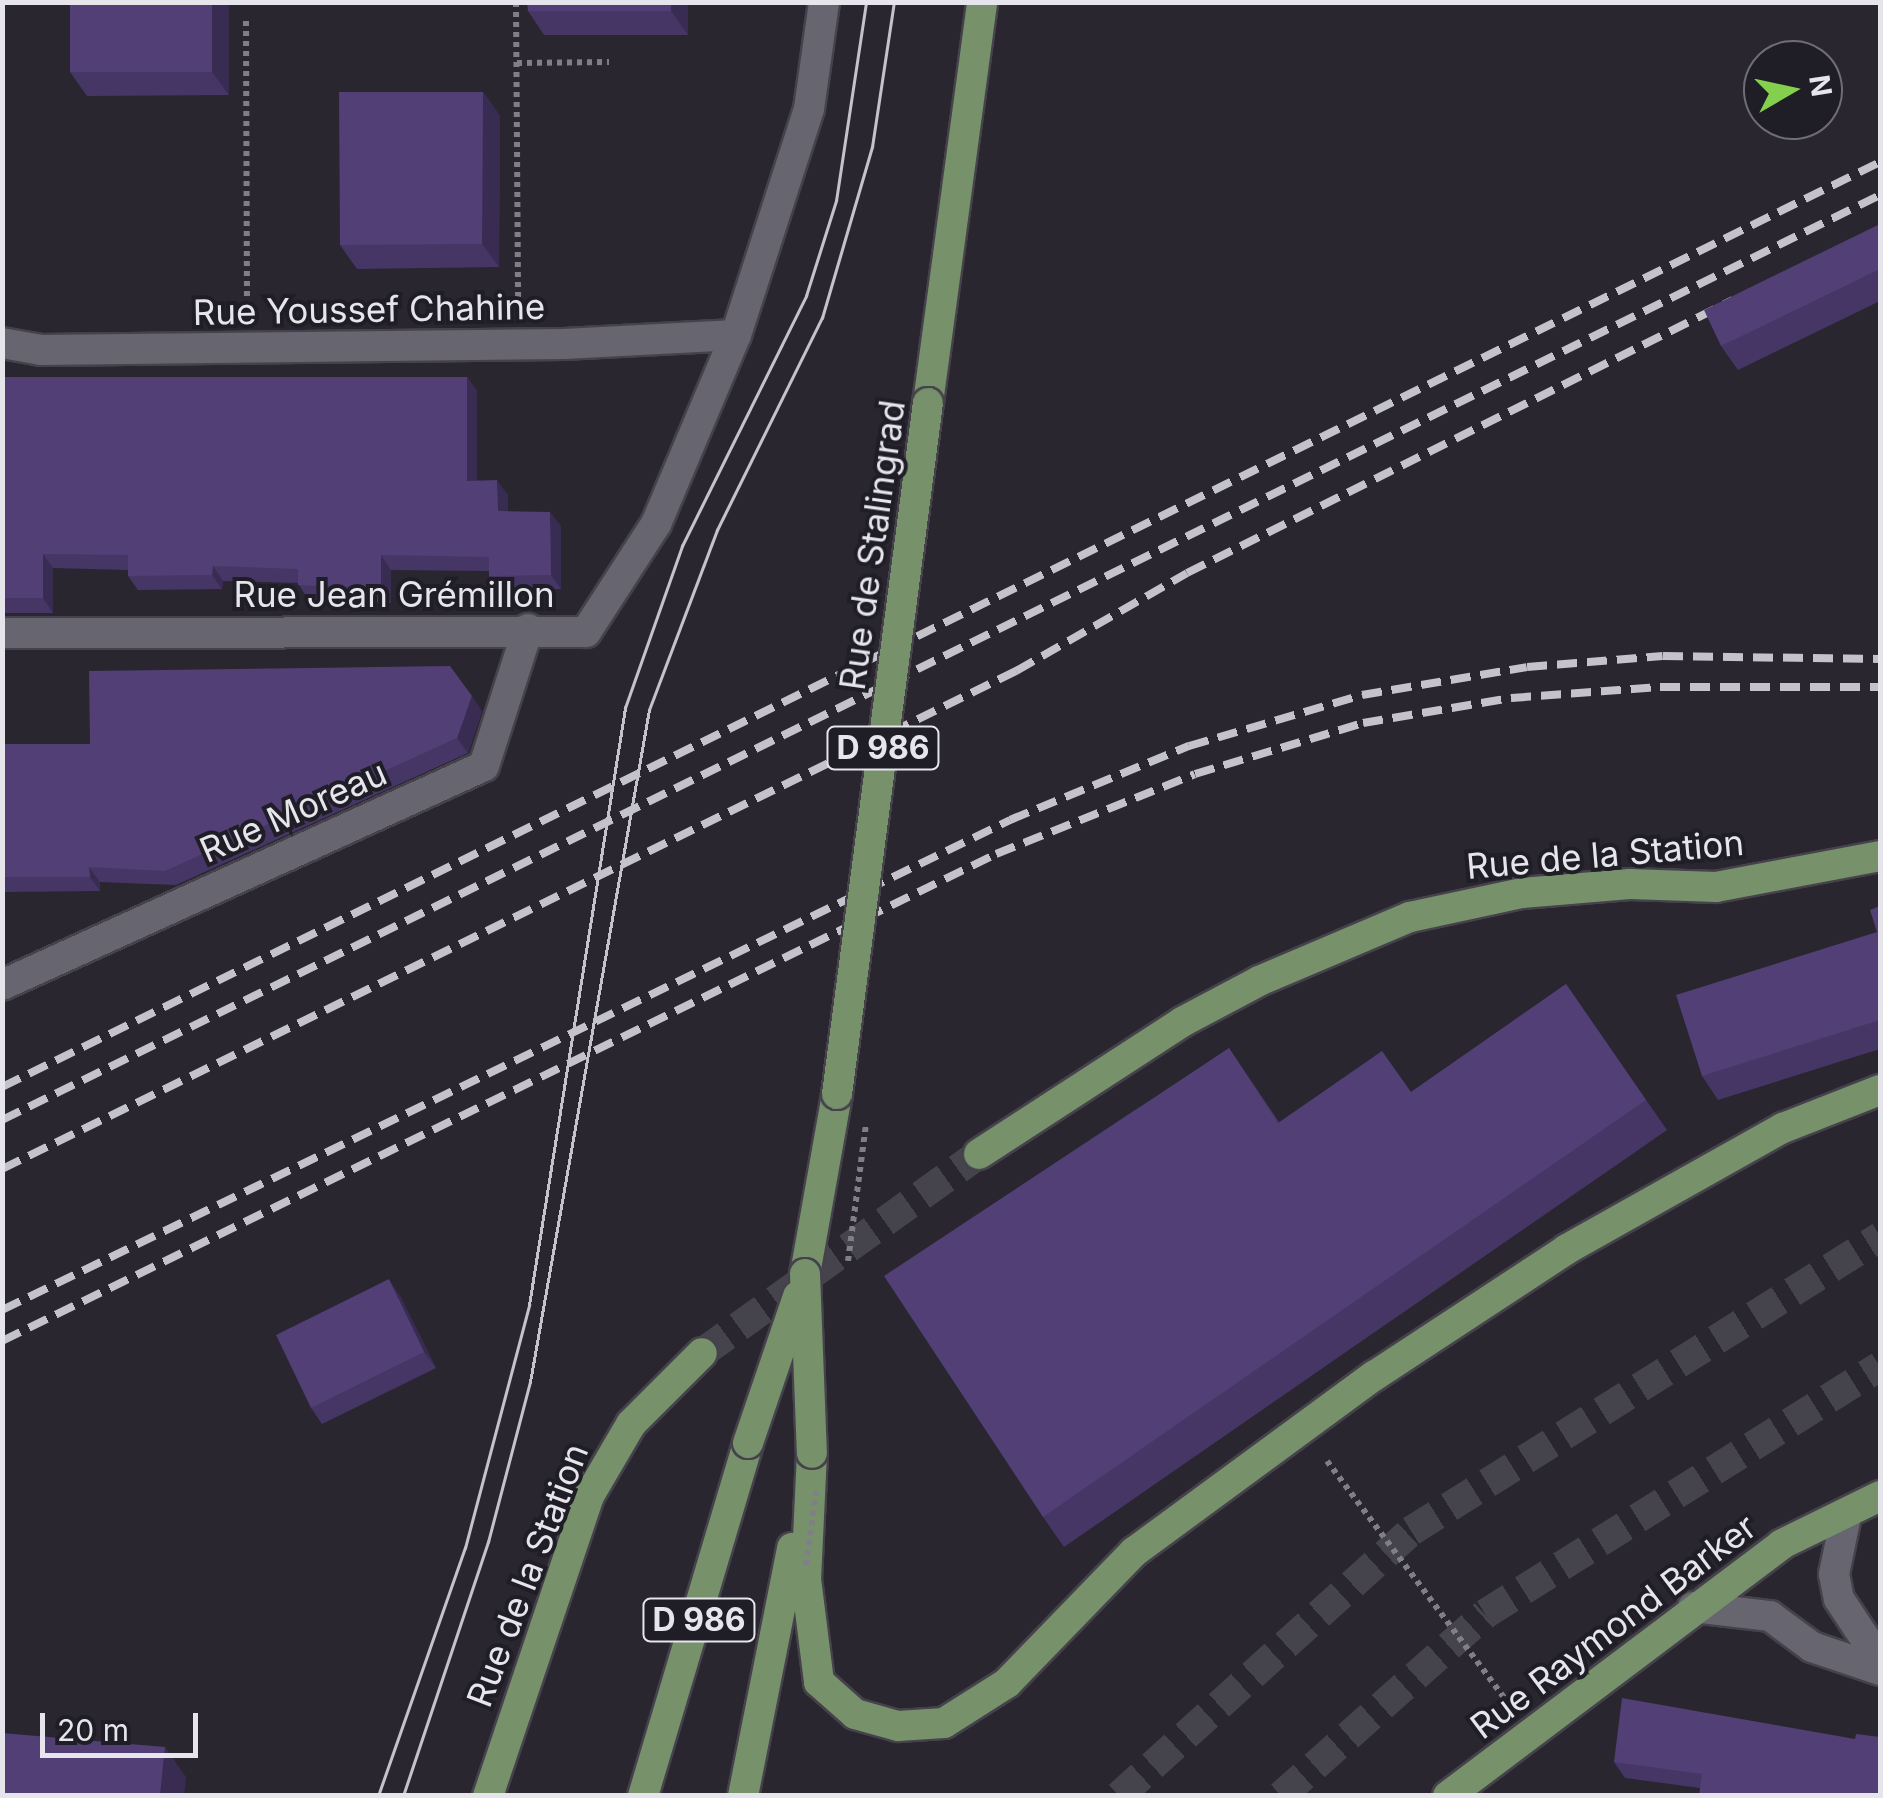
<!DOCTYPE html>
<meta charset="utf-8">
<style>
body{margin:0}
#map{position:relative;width:1883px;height:1798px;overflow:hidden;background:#292630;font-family:Inter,sans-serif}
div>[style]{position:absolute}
.major-tunnel>*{height:30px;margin-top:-15px;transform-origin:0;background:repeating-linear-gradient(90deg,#45434c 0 30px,transparent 0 45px)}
.highway-tunnel>*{height:30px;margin-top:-15px;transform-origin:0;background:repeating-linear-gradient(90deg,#45434c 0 30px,transparent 0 45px)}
.path>*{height:6px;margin-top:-3px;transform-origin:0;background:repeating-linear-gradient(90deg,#807e86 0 5px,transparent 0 10px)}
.roads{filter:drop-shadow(2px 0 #45424b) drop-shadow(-2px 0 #45424b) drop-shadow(0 2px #45424b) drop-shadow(0 -2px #45424b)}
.minor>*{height:30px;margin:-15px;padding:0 15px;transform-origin:15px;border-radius:15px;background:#676570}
.major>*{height:30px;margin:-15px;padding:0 15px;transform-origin:15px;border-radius:15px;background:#77916b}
.tram>*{height:2.5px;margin:-1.25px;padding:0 1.25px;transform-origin:1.25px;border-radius:1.25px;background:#c4c3c9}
.rail>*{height:8px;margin-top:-4px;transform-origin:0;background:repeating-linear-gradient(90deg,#c4c3c9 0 20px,transparent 0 30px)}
.path-bridge>*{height:6px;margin-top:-3px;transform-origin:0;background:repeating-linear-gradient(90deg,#807e86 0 5px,transparent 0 10px)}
.bridges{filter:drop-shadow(2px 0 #45424b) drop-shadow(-2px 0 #45424b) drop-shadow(0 2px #45424b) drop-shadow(0 -2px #45424b)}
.major-bridge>*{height:30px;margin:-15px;padding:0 15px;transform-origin:15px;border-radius:15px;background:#77916b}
.wall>*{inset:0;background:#463665}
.shaded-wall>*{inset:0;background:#392c53}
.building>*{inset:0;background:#513f76}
span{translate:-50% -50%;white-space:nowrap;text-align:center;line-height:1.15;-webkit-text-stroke:8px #1f1d26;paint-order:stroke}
.shield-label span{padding:2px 8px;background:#1f1d26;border:2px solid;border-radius:8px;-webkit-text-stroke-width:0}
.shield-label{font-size:32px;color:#e6e5eb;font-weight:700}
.street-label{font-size:35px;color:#e6e5eb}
.frame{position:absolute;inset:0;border:5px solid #e6e5eb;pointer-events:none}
.north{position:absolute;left:1743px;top:40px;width:100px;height:100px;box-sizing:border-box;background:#1f1d26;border:2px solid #6f6d75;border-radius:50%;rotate:81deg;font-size:28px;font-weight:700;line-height:40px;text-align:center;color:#e6e5eb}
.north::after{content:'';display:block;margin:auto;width:35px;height:45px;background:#84d04e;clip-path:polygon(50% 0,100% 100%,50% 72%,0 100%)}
.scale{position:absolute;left:40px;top:1713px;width:158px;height:45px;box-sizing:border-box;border:5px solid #e6e5eb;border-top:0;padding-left:12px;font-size:30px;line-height:35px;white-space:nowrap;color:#e6e5eb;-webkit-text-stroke:8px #1f1d26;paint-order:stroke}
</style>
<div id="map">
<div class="major-tunnel">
<div style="left:702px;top:1353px;width:341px;rotate:-35.7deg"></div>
</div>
<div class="highway-tunnel">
<div style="left:1119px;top:1796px;width:394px;rotate:-42.2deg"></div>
<div style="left:1411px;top:1531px;width:554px;rotate:-32.08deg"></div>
<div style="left:1281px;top:1796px;width:273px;rotate:-41.7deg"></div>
<div style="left:1485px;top:1614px;width:466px;rotate:-32.1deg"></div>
</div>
<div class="path">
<div style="left:516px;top:2px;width:304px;rotate:89.6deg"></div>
<div style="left:246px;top:21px;width:284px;rotate:89.8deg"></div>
<div style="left:517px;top:63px;width:92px;rotate:-0.6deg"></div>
<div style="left:1327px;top:1461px;width:302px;rotate:53.2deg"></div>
</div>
<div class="roads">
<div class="minor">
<div style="left:2px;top:343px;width:40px;rotate:10deg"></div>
<div style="left:41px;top:350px;width:523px;rotate:-0.66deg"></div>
<div style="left:564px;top:344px;width:172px;rotate:-3deg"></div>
<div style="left:2px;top:633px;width:584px;rotate:-0.1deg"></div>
<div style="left:586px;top:632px;width:129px;rotate:-57.1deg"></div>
<div style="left:656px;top:524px;width:205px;rotate:-67.1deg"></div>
<div style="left:736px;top:335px;width:237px;rotate:-72.1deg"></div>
<div style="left:809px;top:109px;width:108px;rotate:-82deg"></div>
<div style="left:2px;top:985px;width:529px;rotate:-24.43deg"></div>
<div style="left:484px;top:766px;width:144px;rotate:-72.2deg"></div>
<div style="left:1846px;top:1516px;width:59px;rotate:101.7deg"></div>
<div style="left:1834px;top:1574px;width:25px;rotate:79deg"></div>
<div style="left:1839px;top:1599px;width:74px;rotate:56.5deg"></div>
<div style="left:1693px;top:1607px;width:78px;rotate:6.7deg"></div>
<div style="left:1770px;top:1616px;width:52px;rotate:36.4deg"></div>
<div style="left:1812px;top:1647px;width:72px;rotate:18.7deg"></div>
</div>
<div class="major">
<div style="left:928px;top:403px;width:405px;rotate:-82.3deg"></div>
<div style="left:979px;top:1154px;width:242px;rotate:-33deg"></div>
<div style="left:1182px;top:1022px;width:87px;rotate:-28deg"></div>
<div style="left:1259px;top:981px;width:164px;rotate:-23deg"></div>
<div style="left:1410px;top:917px;width:115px;rotate:-12.1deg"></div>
<div style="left:1522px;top:893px;width:108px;rotate:-4.8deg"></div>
<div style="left:1630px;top:884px;width:86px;rotate:2deg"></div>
<div style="left:1716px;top:887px;width:167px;rotate:-10.7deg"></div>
<div style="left:805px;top:1274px;width:183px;rotate:-79.9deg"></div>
<div style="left:812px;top:1453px;width:126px;rotate:92.7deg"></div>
<div style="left:806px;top:1579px;width:104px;rotate:82.8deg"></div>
<div style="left:819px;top:1682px;width:48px;rotate:41.6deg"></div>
<div style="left:855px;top:1714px;width:45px;rotate:15.6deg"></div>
<div style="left:898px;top:1726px;width:46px;rotate:-3.7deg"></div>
<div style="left:944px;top:1723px;width:75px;rotate:-32.4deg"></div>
<div style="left:1007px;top:1683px;width:182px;rotate:-45.9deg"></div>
<div style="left:1134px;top:1552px;width:298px;rotate:-36.3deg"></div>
<div style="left:1374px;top:1376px;width:231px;rotate:-33.3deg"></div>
<div style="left:1567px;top:1249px;width:248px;rotate:-29.3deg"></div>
<div style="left:1783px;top:1128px;width:104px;rotate:-21.4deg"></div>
<div style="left:488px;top:1796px;width:317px;rotate:-71.4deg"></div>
<div style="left:589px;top:1496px;width:83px;rotate:-59.7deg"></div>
<div style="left:631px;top:1424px;width:100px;rotate:-45deg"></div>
<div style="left:643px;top:1796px;width:368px;rotate:-73.4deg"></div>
<div style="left:743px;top:1796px;width:253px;rotate:-78.8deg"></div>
<div style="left:1448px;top:1796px;width:418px;rotate:-37deg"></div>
<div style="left:1782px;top:1544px;width:109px;rotate:-26.1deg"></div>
</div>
</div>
<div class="tram">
<div style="left:378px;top:1796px;width:263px;rotate:-70.7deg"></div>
<div style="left:465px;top:1548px;width:251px;rotate:-75.2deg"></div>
<div style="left:529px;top:1305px;width:605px;rotate:-80.86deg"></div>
<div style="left:625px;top:708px;width:172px;rotate:-70.6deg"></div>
<div style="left:682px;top:546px;width:279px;rotate:-63.6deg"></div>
<div style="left:806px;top:296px;width:100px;rotate:-72.5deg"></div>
<div style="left:836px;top:201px;width:201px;rotate:-81.4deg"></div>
<div style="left:403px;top:1796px;width:268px;rotate:-71.5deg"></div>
<div style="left:488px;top:1542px;width:165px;rotate:-75.3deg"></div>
<div style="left:530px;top:1382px;width:682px;rotate:-79.96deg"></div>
<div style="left:649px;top:710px;width:192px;rotate:-69.3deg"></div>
<div style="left:717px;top:530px;width:237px;rotate:-63.7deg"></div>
<div style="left:822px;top:318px;width:178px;rotate:-73.7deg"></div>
<div style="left:872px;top:147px;width:147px;rotate:-81.4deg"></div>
</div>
<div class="rail">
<div style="left:2px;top:1087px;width:2093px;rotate:-26.22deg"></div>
<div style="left:2px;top:1120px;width:2093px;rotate:-26.22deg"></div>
<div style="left:2px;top:1169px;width:1130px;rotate:-26.16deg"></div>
<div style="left:1016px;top:671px;width:197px;rotate:-29.8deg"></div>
<div style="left:1187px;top:573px;width:610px;rotate:-26.57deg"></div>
<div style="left:2px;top:1310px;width:1121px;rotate:-25.92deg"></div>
<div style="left:1010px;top:820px;width:194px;rotate:-22.5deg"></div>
<div style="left:1189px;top:746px;width:180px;rotate:-16.4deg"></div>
<div style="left:1362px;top:695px;width:167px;rotate:-9.6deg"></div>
<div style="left:1527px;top:667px;width:136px;rotate:-4.6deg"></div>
<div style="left:1663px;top:656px;width:217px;rotate:0.8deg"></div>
<div style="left:2px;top:1341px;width:1107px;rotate:-26.1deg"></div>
<div style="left:996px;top:854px;width:214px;rotate:-21.9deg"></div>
<div style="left:1195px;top:774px;width:176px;rotate:-16.9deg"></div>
<div style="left:1363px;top:723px;width:150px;rotate:-9.6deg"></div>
<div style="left:1511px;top:698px;width:149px;rotate:-4.2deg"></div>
<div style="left:1660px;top:687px;width:220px"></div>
</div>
<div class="path-bridge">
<div style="left:848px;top:1261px;width:137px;rotate:-82.5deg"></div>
<div style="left:806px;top:1565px;width:74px;rotate:-82.2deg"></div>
</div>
<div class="bridges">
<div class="major-bridge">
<div style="left:837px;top:1094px;width:697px;rotate:-82.5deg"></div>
<div style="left:805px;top:1274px;width:179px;rotate:87.8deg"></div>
<div style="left:748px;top:1443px;width:155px;rotate:-71.2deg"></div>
</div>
</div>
<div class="wall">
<div style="clip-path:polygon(229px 2px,229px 95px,87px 96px,70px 72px)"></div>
<div style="clip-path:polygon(688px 2px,688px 35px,544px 35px,528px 11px)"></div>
<div style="clip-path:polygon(483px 92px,500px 116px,499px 267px,357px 269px,340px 245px)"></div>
<div style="clip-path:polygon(1880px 224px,1880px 301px,1738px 370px,1721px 346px)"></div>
<div style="clip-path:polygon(2px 377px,467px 377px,477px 391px,477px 481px,508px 495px,508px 512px,561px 526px,561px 589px,500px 591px,489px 576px,489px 571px,391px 570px,391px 603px,308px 600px,298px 583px,223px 581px,222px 589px,138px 590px,128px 576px,128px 570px,53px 568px,53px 613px,2px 613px)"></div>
<div style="clip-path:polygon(482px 711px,468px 753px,176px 885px,100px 882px,100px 891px,2px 892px,2px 744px,90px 744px)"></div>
<div style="clip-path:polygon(1880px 906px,1880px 1049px,1718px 1100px,1702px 1076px,1877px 932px)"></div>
<div style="clip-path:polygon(1566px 984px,1667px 1130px,1064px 1547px,1043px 1517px,1229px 1048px,1279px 1122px,1411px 1092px)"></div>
<div style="clip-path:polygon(400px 1296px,436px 1368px,322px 1424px,311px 1408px)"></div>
<div style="clip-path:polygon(1880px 1737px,1700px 1788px,1625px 1778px,1614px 1762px)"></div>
</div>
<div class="shaded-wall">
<div style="clip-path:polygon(212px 2px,229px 2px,229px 95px,212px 72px)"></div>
<div style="clip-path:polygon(671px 2px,688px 2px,688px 35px,671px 11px)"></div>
<div style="clip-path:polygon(483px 92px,500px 116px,499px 267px,482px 244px)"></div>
<div style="clip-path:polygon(467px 377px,477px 391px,477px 495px,467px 481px)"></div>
<div style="clip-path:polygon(497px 480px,508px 495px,508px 526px,498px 511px)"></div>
<div style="clip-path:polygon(550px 512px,561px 526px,561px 589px,551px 575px)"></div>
<div style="clip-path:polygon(43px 554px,53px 568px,53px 613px,43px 598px)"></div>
<div style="clip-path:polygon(381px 555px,391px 570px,391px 603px,381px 588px)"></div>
<div style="clip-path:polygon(213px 566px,223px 581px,222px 589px,212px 575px)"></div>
<div style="clip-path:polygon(472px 696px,482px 711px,468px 753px,457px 738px)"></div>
<div style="clip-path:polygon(89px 867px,100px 882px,100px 891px,90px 877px)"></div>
<div style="clip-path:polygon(389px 1279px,400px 1296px,436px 1368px,424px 1352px)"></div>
<div style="clip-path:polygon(165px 1747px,186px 1777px,184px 1796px,160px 1796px)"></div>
</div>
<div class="building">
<div style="clip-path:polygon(70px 2px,212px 2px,212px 72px,70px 72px)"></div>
<div style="clip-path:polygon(527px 2px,671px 2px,671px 11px,528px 11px)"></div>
<div style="clip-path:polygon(339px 92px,483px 92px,482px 244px,340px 245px)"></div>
<div style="clip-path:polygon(1880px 224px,1880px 269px,1721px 346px,1704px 310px)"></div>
<div style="clip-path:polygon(2px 377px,467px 377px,467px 481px,497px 480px,498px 511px,550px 512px,551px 575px,489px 576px,489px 557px,381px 555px,381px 588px,298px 585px,298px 569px,213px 566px,212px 575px,128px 576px,128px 555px,43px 554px,43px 598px,2px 598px)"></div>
<div style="clip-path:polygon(450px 666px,472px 696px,457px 738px,165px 871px,89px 867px,90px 877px,2px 877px,2px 744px,90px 744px,89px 671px)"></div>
<div style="clip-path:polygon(1880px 906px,1880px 1020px,1702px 1076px,1676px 995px,1877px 932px,1870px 910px)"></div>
<div style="clip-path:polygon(1566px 984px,1646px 1100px,1043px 1517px,884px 1276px,1229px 1048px,1278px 1123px,1382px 1051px,1411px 1092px)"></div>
<div style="clip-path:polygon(389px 1279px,424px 1352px,311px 1408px,276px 1335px)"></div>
<div style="clip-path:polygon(1622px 1698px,1855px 1739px,1856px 1734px,1880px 1737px,1880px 1796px,1699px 1796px,1702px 1774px,1614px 1762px)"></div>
<div style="clip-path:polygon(2px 1733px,165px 1747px,160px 1796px,2px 1796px)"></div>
</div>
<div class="shield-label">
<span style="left:883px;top:748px">D 986</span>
<span style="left:699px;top:1620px">D 986</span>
</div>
<div class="street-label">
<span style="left:369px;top:309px;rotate:-1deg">Rue Youssef Chahine</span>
<span style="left:872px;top:545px;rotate:-82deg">Rue de Stalingrad</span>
<span style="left:394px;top:594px">Rue Jean Grémillon</span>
<span style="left:293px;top:811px;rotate:-24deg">Rue Moreau</span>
<span style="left:1605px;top:854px;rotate:-5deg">Rue de la Station</span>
<span style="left:527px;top:1575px;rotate:-69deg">Rue de la Station</span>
<span style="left:1613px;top:1626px;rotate:-37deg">Rue Raymond Barker</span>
</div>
<div class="frame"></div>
<div class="north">N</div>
<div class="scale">20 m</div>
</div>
